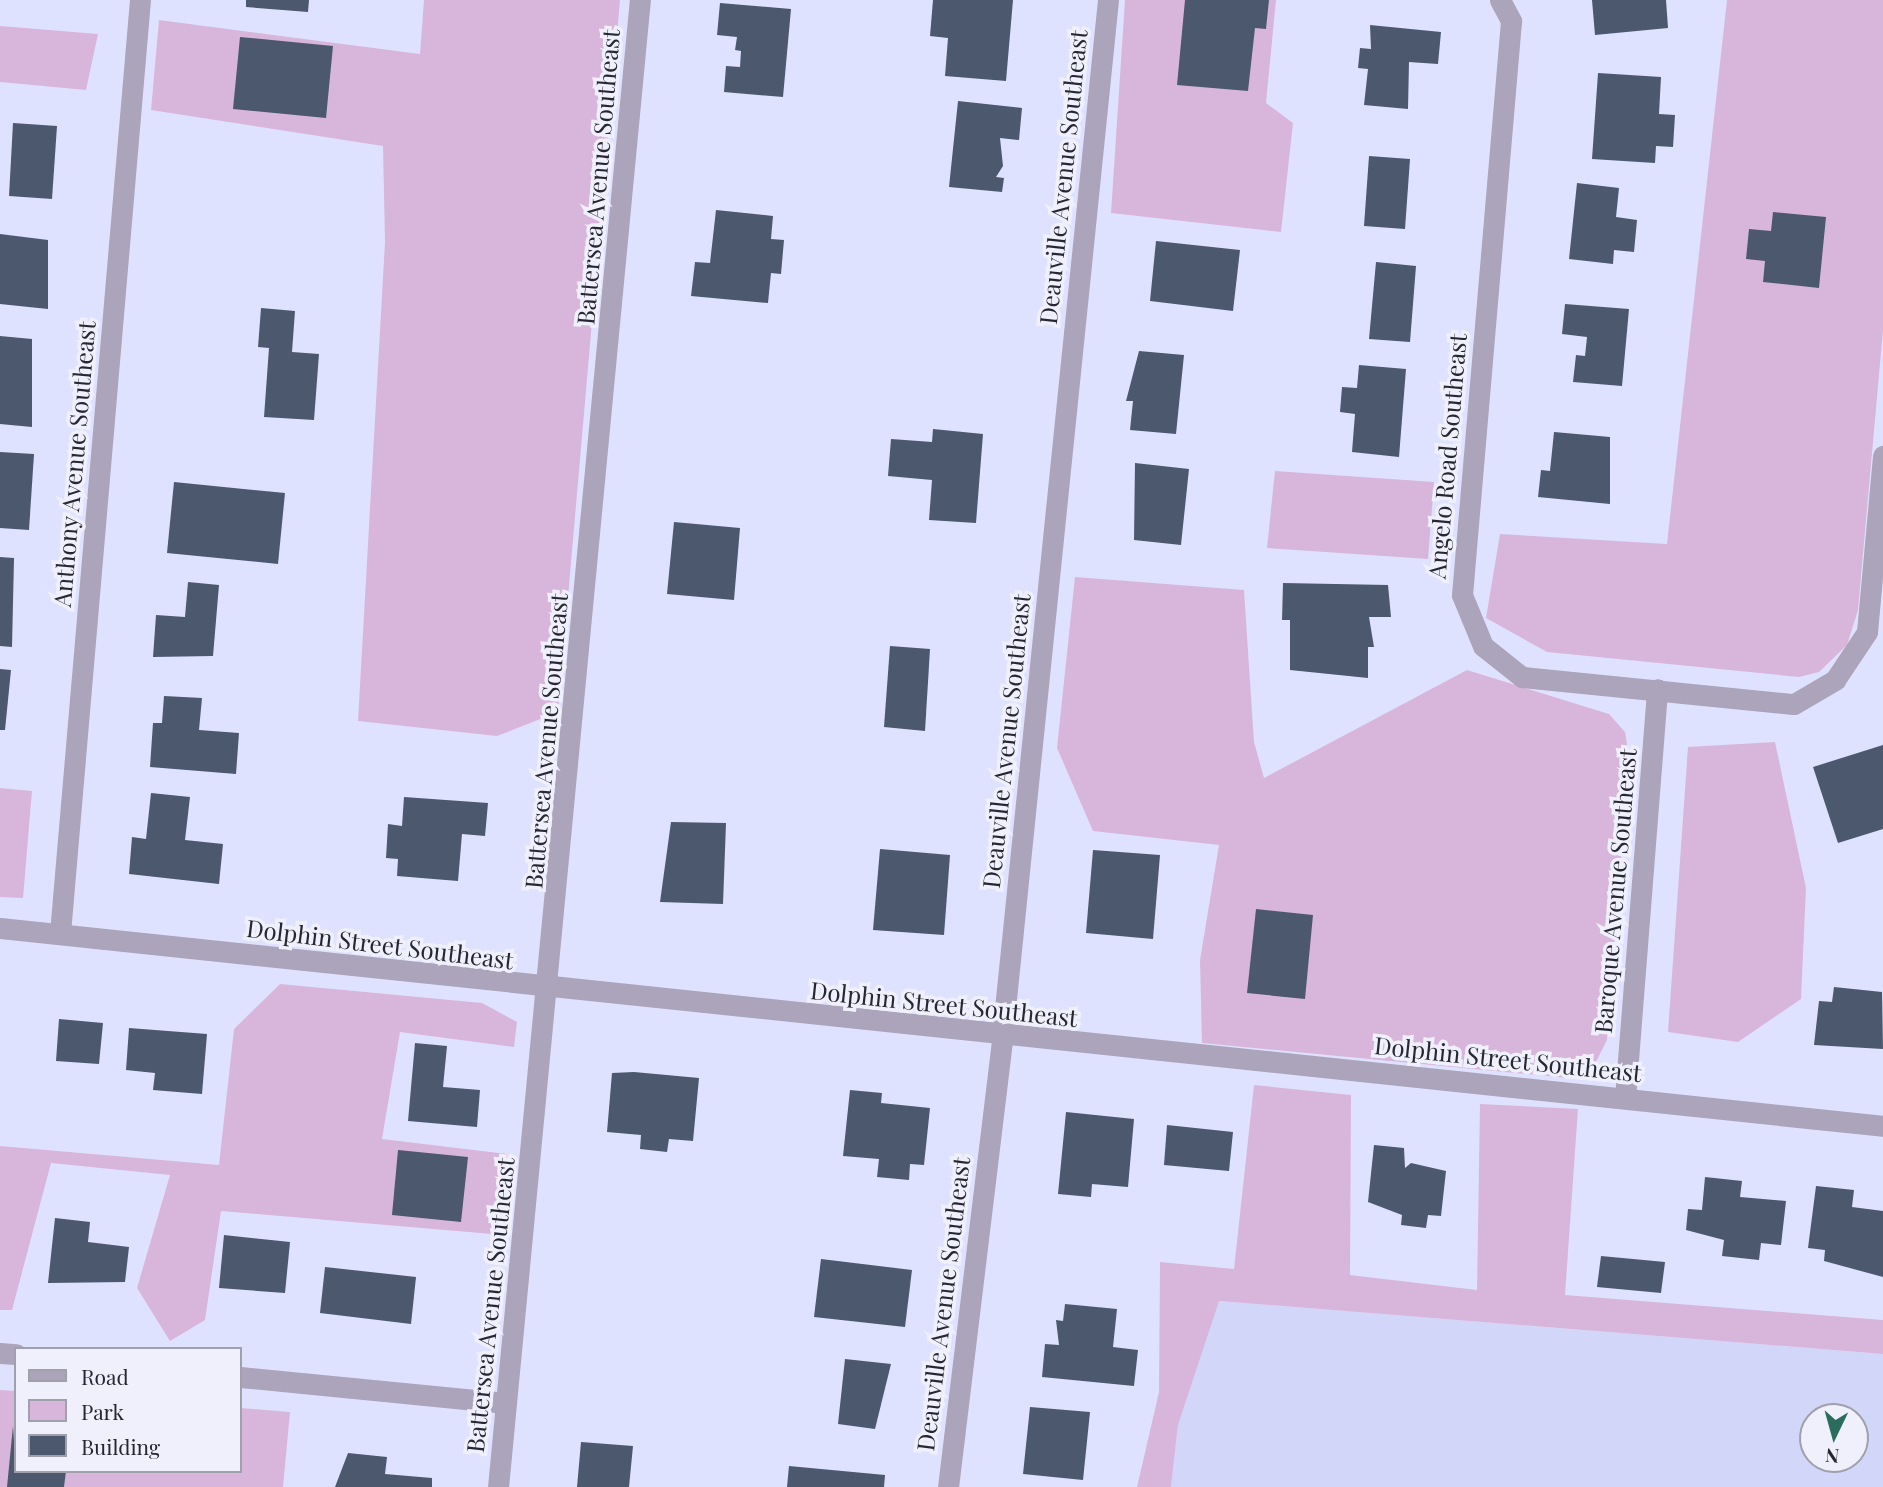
<!DOCTYPE html>
<style>
body{margin:0}
#map{position:relative;width:1883px;height:1487px;overflow:hidden;background:#dfe2fe;font-family:"Playfair Display",serif}
div>[style]{position:absolute}
.built>*{inset:0;background:#d2d6f9}
.green>*{inset:0;background:#d8b6dc}
.building>*{inset:0;background:#4b586d}
.minor>*{height:21px;margin:-10.5px;padding:0 10.5px;transform-origin:10.5px;border-radius:10.5px;background:#aca4ba}
span{translate:-50% -50%;white-space:nowrap;text-align:center;line-height:1.15;-webkit-text-stroke:7px #eff0fc;paint-order:stroke}
.street-label{font-size:24px;color:#262732}
.legend{position:absolute;left:14px;top:1347px;width:228px;height:126px;box-sizing:border-box;background:#eff0fc;border:2px solid #9fa0ab;margin:0;padding:9px 12px;list-style:none;font-size:21px;color:#262732}
.legend li{display:flex;align-items:center;gap:14px;height:35px}
.legend b{width:35px;border:2px solid #9fa0ab}
.north{position:absolute;left:1799px;top:1403px;width:70px;height:70px;box-sizing:border-box;background:#eff0fc;border:2px solid #9fa0ab;border-radius:50%;rotate:185deg;font-size:19px;font-weight:700;line-height:28px;text-align:center;color:#262732}
.north::after{content:'';display:block;margin:auto;width:24px;height:32px;background:#2b6d5d;clip-path:polygon(50% 0,100% 100%,50% 72%,0 100%)}
</style>
<div id="map">
<div class="built">
<div style="clip-path:polygon(evenodd,1218px 1301px,1883px 1354px,1883px 1487px,1171px 1487px,1178px 1425px,1218px 1301px,1813px 1417px,1855px 1417px,1855px 1459px,1813px 1459px,1813px 1417px)"></div>
</div>
<div class="green">
<div style="clip-path:polygon(424px 0,620px 0,558px 712px,497px 736px,358px 721px,385px 242px,383px 146px,151px 110px,159px 20px,420px 54px)"></div>
<div style="clip-path:polygon(1125px 0,1276px 0,1266px 103px,1293px 123px,1281px 232px,1111px 213px)"></div>
<div style="clip-path:polygon(1727px 0,1883px 0,1883px 330px,1858px 610px,1847px 645px,1819px 672px,1799px 677px,1547px 652px,1486px 618px,1500px 534px,1667px 544px)"></div>
<div style="clip-path:polygon(0 26px,98px 34px,86px 90px,0 82px)"></div>
<div style="clip-path:polygon(1275px 471px,1434px 482px,1428px 559px,1267px 548px)"></div>
<div style="clip-path:polygon(1075px 577px,1244px 590px,1254px 742px,1264px 778px,1467px 670px,1609px 714px,1625px 732px,1629px 756px,1607px 1040px,1593px 1068px,1568px 1078px,1202px 1043px,1200px 960px,1219px 845px,1093px 831px,1057px 748px)"></div>
<div style="clip-path:polygon(1775px 742px,1806px 888px,1801px 999px,1738px 1042px,1668px 1032px,1688px 747px)"></div>
<div style="clip-path:polygon(0 788px,32px 791px,23px 898px,0 897px)"></div>
<div style="clip-path:polygon(280px 984px,482px 1003px,517px 1022px,514px 1047px,400px 1032px,382px 1139px,507px 1154px,504px 1235px,221px 1211px,205px 1320px,170px 1341px,137px 1288px,170px 1175px,51px 1163px,12px 1310px,0 1310px,0 1146px,219px 1165px,234px 1029px)"></div>
<div style="clip-path:polygon(1254px 1085px,1351px 1095px,1350px 1275px,1477px 1290px,1480px 1104px,1578px 1109px,1565px 1295px,1883px 1320px,1883px 1354px,1219px 1301px,1178px 1425px,1171px 1487px,1137px 1487px,1159px 1392px,1160px 1262px,1234px 1269px)"></div>
<div style="clip-path:polygon(0 1390px,16px 1391px,16px 1471px,240px 1471px,240px 1408px,290px 1412px,283px 1487px,0 1487px)"></div>
</div>
<div class="building">
<div style="clip-path:polygon(246px 0,309px 0,308px 12px,246px 7px)"></div>
<div style="clip-path:polygon(933px 0,1013px 0,1006px 81px,945px 76px,948px 38px,930px 36px)"></div>
<div style="clip-path:polygon(1185px 0,1269px 0,1266px 29px,1255px 28px,1248px 91px,1177px 85px)"></div>
<div style="clip-path:polygon(1592px 0,1666px 0,1668px 28px,1595px 35px)"></div>
<div style="clip-path:polygon(720px 3px,791px 9px,783px 97px,724px 92px,726px 66px,740px 67px,741px 51px,735px 50px,737px 37px,717px 35px)"></div>
<div style="clip-path:polygon(1370px 25px,1441px 32px,1438px 64px,1409px 62px,1408px 109px,1364px 105px,1368px 69px,1358px 68px,1360px 48px,1371px 49px)"></div>
<div style="clip-path:polygon(240px 37px,333px 46px,326px 118px,233px 109px)"></div>
<div style="clip-path:polygon(1598px 73px,1661px 77px,1659px 114px,1675px 115px,1673px 147px,1656px 146px,1655px 163px,1592px 159px)"></div>
<div style="clip-path:polygon(958px 101px,1022px 108px,1019px 140px,1000px 138px,1003px 166px,996px 177px,1004px 178px,1002px 192px,949px 187px)"></div>
<div style="clip-path:polygon(13px 123px,57px 126px,52px 199px,9px 196px)"></div>
<div style="clip-path:polygon(1369px 156px,1410px 159px,1405px 229px,1364px 226px)"></div>
<div style="clip-path:polygon(1577px 183px,1619px 188px,1616px 217px,1637px 220px,1634px 252px,1614px 250px,1613px 264px,1569px 259px)"></div>
<div style="clip-path:polygon(716px 210px,773px 216px,771px 239px,784px 240px,781px 274px,771px 273px,768px 303px,691px 296px,695px 262px,710px 263px)"></div>
<div style="clip-path:polygon(1773px 212px,1826px 217px,1819px 288px,1763px 282px,1765px 261px,1746px 259px,1749px 229px,1771px 231px)"></div>
<div style="clip-path:polygon(0 234px,48px 240px,48px 309px,0 304px)"></div>
<div style="clip-path:polygon(1156px 241px,1240px 250px,1233px 311px,1150px 301px)"></div>
<div style="clip-path:polygon(1376px 262px,1416px 266px,1410px 342px,1369px 339px)"></div>
<div style="clip-path:polygon(1565px 304px,1629px 309px,1622px 386px,1573px 382px,1576px 355px,1585px 356px,1587px 337px,1562px 334px)"></div>
<div style="clip-path:polygon(261px 308px,295px 311px,292px 352px,319px 354px,314px 420px,264px 417px,269px 348px,258px 347px)"></div>
<div style="clip-path:polygon(0 336px,32px 339px,32px 427px,0 424px)"></div>
<div style="clip-path:polygon(1139px 351px,1184px 355px,1176px 434px,1130px 430px,1133px 401px,1126px 401px)"></div>
<div style="clip-path:polygon(1359px 365px,1406px 369px,1399px 457px,1352px 452px,1355px 414px,1340px 412px,1342px 387px,1357px 388px)"></div>
<div style="clip-path:polygon(933px 429px,983px 434px,976px 523px,929px 520px,932px 480px,888px 476px,891px 439px,932px 442px)"></div>
<div style="clip-path:polygon(1554px 432px,1610px 437px,1610px 504px,1538px 497px,1541px 470px,1550px 471px)"></div>
<div style="clip-path:polygon(0 452px,34px 454px,29px 530px,0 528px)"></div>
<div style="clip-path:polygon(1135px 463px,1189px 469px,1181px 545px,1134px 540px)"></div>
<div style="clip-path:polygon(174px 482px,285px 493px,278px 564px,167px 553px)"></div>
<div style="clip-path:polygon(674px 522px,740px 528px,734px 600px,667px 594px)"></div>
<div style="clip-path:polygon(0 557px,14px 558px,12px 647px,0 646px)"></div>
<div style="clip-path:polygon(188px 582px,219px 585px,213px 656px,153px 657px,156px 615px,185px 617px)"></div>
<div style="clip-path:polygon(1283px 583px,1388px 585px,1391px 617px,1369px 617px,1374px 647px,1368px 647px,1368px 678px,1290px 670px,1290px 620px,1282px 620px)"></div>
<div style="clip-path:polygon(890px 646px,930px 649px,925px 731px,884px 727px)"></div>
<div style="clip-path:polygon(0 669px,11px 670px,5px 730px,0 730px)"></div>
<div style="clip-path:polygon(164px 696px,202px 698px,199px 730px,239px 733px,236px 774px,150px 767px,153px 723px,162px 723px)"></div>
<div style="clip-path:polygon(1883px 745px,1883px 829px,1838px 843px,1813px 767px)"></div>
<div style="clip-path:polygon(151px 793px,190px 797px,185px 840px,223px 844px,219px 884px,129px 874px,132px 837px,146px 839px)"></div>
<div style="clip-path:polygon(404px 797px,488px 803px,485px 836px,462px 834px,458px 881px,397px 876px,398px 859px,386px 858px,388px 824px,402px 826px)"></div>
<div style="clip-path:polygon(671px 822px,726px 823px,723px 904px,660px 902px)"></div>
<div style="clip-path:polygon(880px 849px,950px 855px,944px 935px,873px 930px)"></div>
<div style="clip-path:polygon(1093px 850px,1160px 855px,1153px 939px,1086px 933px)"></div>
<div style="clip-path:polygon(1256px 909px,1313px 915px,1305px 999px,1247px 993px)"></div>
<div style="clip-path:polygon(1834px 987px,1882px 992px,1883px 1049px,1814px 1045px,1819px 1001px,1832px 1002px)"></div>
<div style="clip-path:polygon(59px 1019px,103px 1023px,99px 1064px,56px 1061px)"></div>
<div style="clip-path:polygon(129px 1028px,207px 1034px,202px 1094px,153px 1090px,155px 1073px,126px 1070px)"></div>
<div style="clip-path:polygon(415px 1043px,447px 1046px,443px 1087px,480px 1090px,477px 1127px,408px 1121px)"></div>
<div style="clip-path:polygon(634px 1072px,699px 1078px,693px 1141px,669px 1139px,667px 1152px,640px 1149px,641px 1135px,607px 1132px,612px 1073px)"></div>
<div style="clip-path:polygon(850px 1090px,882px 1093px,881px 1103px,930px 1108px,924px 1165px,910px 1164px,909px 1180px,877px 1177px,879px 1159px,843px 1156px)"></div>
<div style="clip-path:polygon(1066px 1112px,1134px 1119px,1128px 1187px,1092px 1184px,1091px 1197px,1058px 1194px)"></div>
<div style="clip-path:polygon(1167px 1125px,1233px 1132px,1229px 1171px,1164px 1165px)"></div>
<div style="clip-path:polygon(1374px 1145px,1404px 1148px,1405px 1168px,1411px 1163px,1446px 1171px,1441px 1216px,1428px 1215px,1426px 1228px,1401px 1225px,1402px 1215px,1368px 1202px)"></div>
<div style="clip-path:polygon(398px 1150px,468px 1157px,461px 1222px,392px 1215px)"></div>
<div style="clip-path:polygon(1705px 1177px,1742px 1181px,1740px 1197px,1786px 1201px,1781px 1245px,1761px 1243px,1759px 1260px,1722px 1256px,1724px 1240px,1686px 1230px,1688px 1209px,1702px 1210px)"></div>
<div style="clip-path:polygon(1816px 1186px,1854px 1190px,1852px 1207px,1883px 1211px,1883px 1277px,1824px 1261px,1825px 1250px,1808px 1248px)"></div>
<div style="clip-path:polygon(55px 1218px,90px 1222px,88px 1242px,129px 1247px,125px 1282px,48px 1283px)"></div>
<div style="clip-path:polygon(224px 1235px,290px 1242px,285px 1293px,219px 1288px)"></div>
<div style="clip-path:polygon(1601px 1256px,1665px 1262px,1661px 1293px,1597px 1287px)"></div>
<div style="clip-path:polygon(821px 1259px,912px 1270px,905px 1327px,814px 1317px)"></div>
<div style="clip-path:polygon(325px 1267px,416px 1277px,411px 1324px,320px 1313px)"></div>
<div style="clip-path:polygon(1065px 1304px,1117px 1309px,1113px 1347px,1138px 1350px,1134px 1386px,1042px 1377px,1045px 1344px,1059px 1345px,1056px 1320px,1063px 1321px)"></div>
<div style="clip-path:polygon(845px 1359px,891px 1364px,875px 1429px,838px 1424px)"></div>
<div style="clip-path:polygon(1030px 1407px,1090px 1412px,1083px 1480px,1023px 1474px)"></div>
<div style="clip-path:polygon(13px 1426px,16px 1471px,66px 1471px,64px 1487px,7px 1487px)"></div>
<div style="clip-path:polygon(581px 1442px,633px 1446px,629px 1487px,577px 1487px)"></div>
<div style="clip-path:polygon(348px 1453px,387px 1457px,385px 1474px,432px 1478px,432px 1487px,335px 1487px)"></div>
<div style="clip-path:polygon(789px 1466px,885px 1475px,884px 1487px,787px 1487px)"></div>
</div>
<div class="minor">
<div style="left:1500px;top:0;width:24px;rotate:62deg"></div>
<div style="left:1511px;top:21px;width:576px;rotate:94.88deg"></div>
<div style="left:1462px;top:595px;width:55px;rotate:67.6deg"></div>
<div style="left:1483px;top:646px;width:50px;rotate:38.5deg"></div>
<div style="left:1522px;top:677px;width:273px;rotate:5.7deg"></div>
<div style="left:1794px;top:704px;width:48px;rotate:-30.3deg"></div>
<div style="left:1835px;top:680px;width:58px;rotate:-56.3deg"></div>
<div style="left:1867px;top:632px;width:177px;rotate:-84.8deg"></div>
<div style="left:0;top:928px;width:1893px;rotate:6deg"></div>
<div style="left:60px;top:933px;width:936px;rotate:-85.1deg"></div>
<div style="left:1625px;top:1098px;width:410px;rotate:-85.5deg"></div>
<div style="left:0;top:1353px;width:16px;rotate:4deg"></div>
<div style="left:240px;top:1377px;width:267px;rotate:5.6deg"></div>
<div style="left:498px;top:1487px;width:1494px;rotate:-84.55deg"></div>
<div style="left:948px;top:1487px;width:452px;rotate:-83.1deg"></div>
<div style="left:1002px;top:1038px;width:1043px;rotate:-84.17deg"></div>
</div>
<div class="street-label">
<span style="left:598px;top:177px;rotate:-85deg">Battersea Avenue Southeast</span>
<span style="left:1063px;top:177px;rotate:-84deg">Deauville Avenue Southeast</span>
<span style="left:1447px;top:456px;rotate:-85deg">Angelo Road Southeast</span>
<span style="left:74px;top:464px;rotate:-85deg">Anthony Avenue Southeast</span>
<span style="left:546px;top:741px;rotate:-85deg">Battersea Avenue Southeast</span>
<span style="left:1006px;top:741px;rotate:-84deg">Deauville Avenue Southeast</span>
<span style="left:1615px;top:891px;rotate:-85deg">Baroque Avenue Southeast</span>
<span style="left:380px;top:944px;rotate:7deg">Dolphin Street Southeast</span>
<span style="left:944px;top:1004px;rotate:6deg">Dolphin Street Southeast</span>
<span style="left:1508px;top:1059px;rotate:6deg">Dolphin Street Southeast</span>
<span style="left:943px;top:1304px;rotate:-83deg">Deauville Avenue Southeast</span>
<span style="left:490px;top:1305px;rotate:-84deg">Battersea Avenue Southeast</span>
</div>
<ul class="legend">
<li><b style="height:9px;background:#aca4ba"></b>Road</li>
<li><b style="height:19px;background:#d8b6dc"></b>Park</li>
<li><b style="height:19px;background:#4b586d"></b>Building</li>
</ul>
<div class="north">N</div>
</div>
